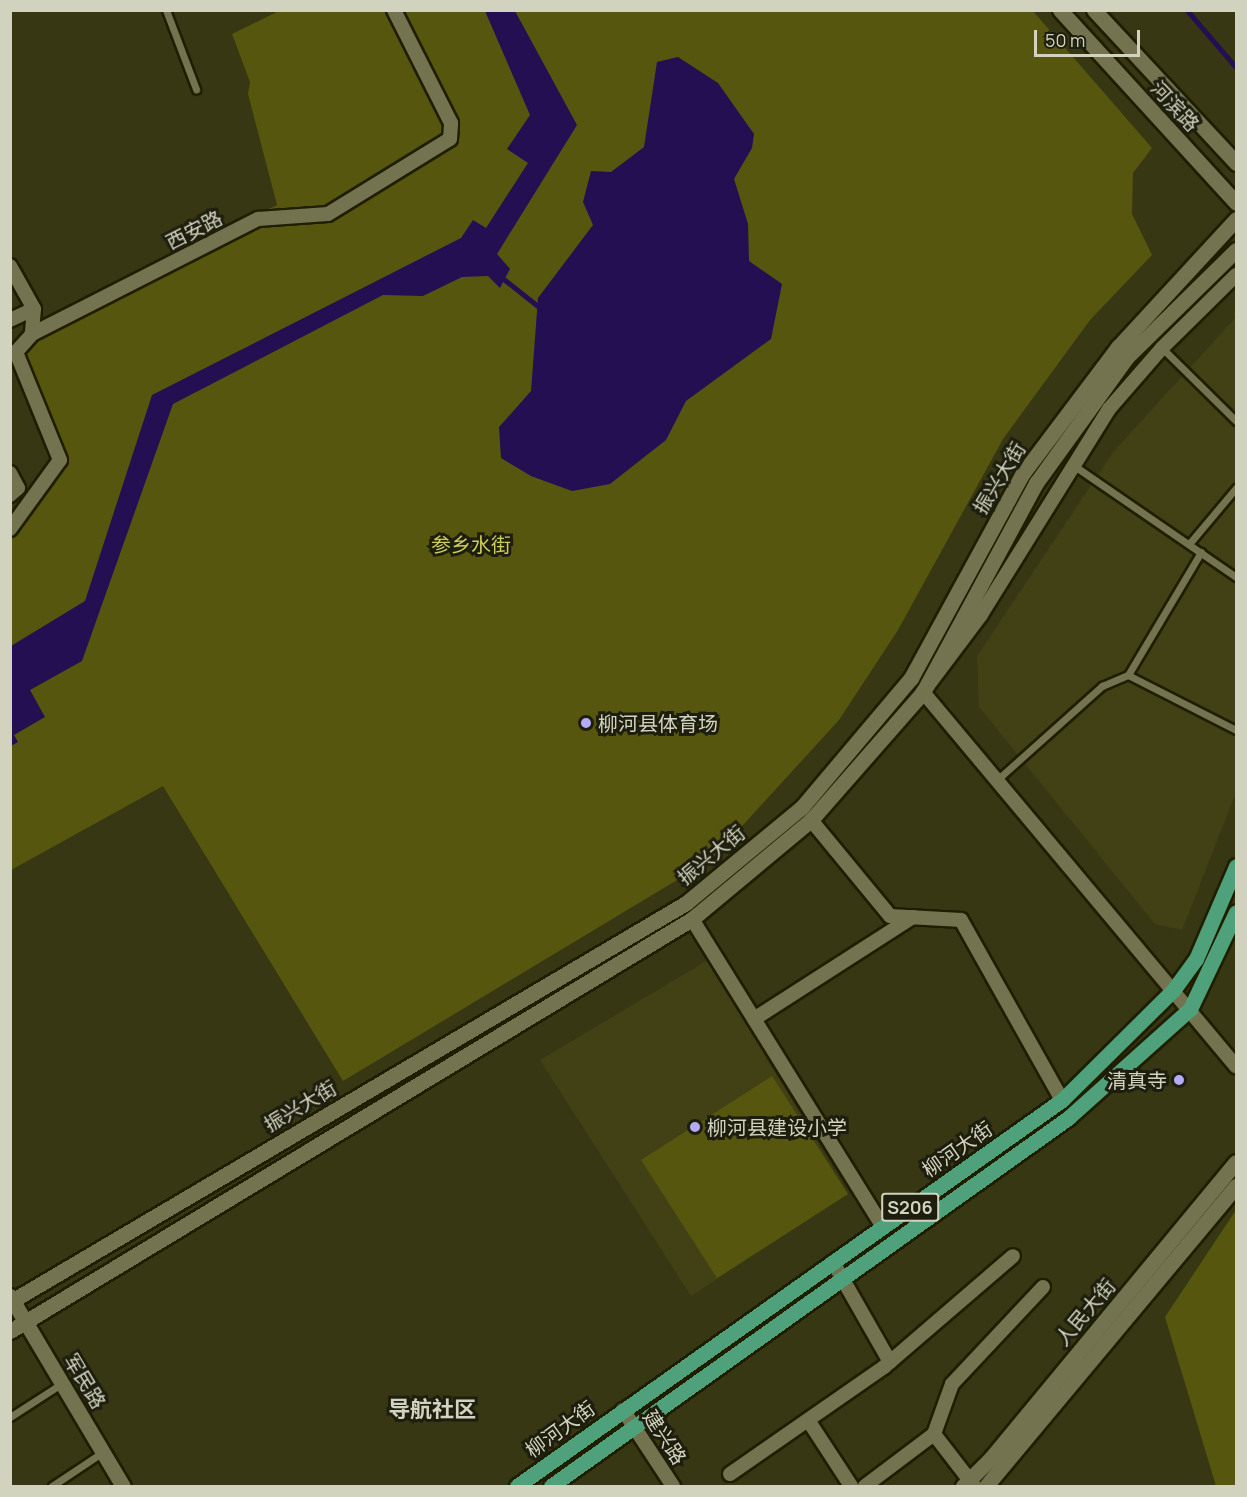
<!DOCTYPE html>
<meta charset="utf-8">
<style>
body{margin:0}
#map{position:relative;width:1247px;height:1497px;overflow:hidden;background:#373714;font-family:Manrope,"Noto Sans SC",sans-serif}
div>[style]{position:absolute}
.built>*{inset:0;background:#414115}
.green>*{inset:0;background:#57560e}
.water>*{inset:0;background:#230f51}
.stream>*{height:4.5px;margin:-2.25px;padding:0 2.25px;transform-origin:2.25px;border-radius:2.25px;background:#230f51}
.roads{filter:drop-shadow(2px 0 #1f1e00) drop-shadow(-2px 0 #1f1e00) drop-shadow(0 2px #1f1e00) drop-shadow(0 -2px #1f1e00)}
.lane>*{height:7px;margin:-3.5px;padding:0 3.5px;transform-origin:3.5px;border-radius:3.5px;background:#73734f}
.street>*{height:14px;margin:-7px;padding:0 7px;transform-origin:7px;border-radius:7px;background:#73734f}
.secondary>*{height:15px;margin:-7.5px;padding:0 7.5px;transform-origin:7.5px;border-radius:7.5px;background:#73734f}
.primary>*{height:15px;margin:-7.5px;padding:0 7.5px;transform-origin:7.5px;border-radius:7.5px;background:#4ea17b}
.dots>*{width:16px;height:16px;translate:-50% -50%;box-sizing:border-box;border:3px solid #1e1e0f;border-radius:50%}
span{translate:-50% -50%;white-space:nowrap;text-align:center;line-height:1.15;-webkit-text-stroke:6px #1e1e0f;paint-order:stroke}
.shield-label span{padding:2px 4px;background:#1e1e0f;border:2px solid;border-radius:4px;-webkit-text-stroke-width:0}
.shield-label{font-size:18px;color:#d2d3bf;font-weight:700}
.street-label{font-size:20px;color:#d2d3bf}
.park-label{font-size:20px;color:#cfcf57}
.poi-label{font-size:20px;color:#d2d3bf}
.left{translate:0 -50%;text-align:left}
.right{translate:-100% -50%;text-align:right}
.quarter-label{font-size:22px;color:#d2d3bf;font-weight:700}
.frame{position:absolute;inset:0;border:12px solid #d2d3bf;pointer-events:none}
.scale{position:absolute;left:1034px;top:30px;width:106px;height:27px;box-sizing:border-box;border:3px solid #d2d3bf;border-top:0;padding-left:8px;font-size:18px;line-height:21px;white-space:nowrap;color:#d2d3bf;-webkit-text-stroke:4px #1e1e0f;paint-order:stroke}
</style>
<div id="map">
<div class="built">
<div style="clip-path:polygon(1236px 317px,1236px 793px,1182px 930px,1155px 924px,979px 707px,977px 656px,1114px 451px)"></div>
<div style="clip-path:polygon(708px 960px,848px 1194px,691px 1296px,540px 1060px)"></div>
</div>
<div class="green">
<div style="clip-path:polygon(279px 11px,1033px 11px,1152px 148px,1133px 173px,1132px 214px,1152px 255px,1090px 320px,1003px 439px,898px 630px,839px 720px,712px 859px,343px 1081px,163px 786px,11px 870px,10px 517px,59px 451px,15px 340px,277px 205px,248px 94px,250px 82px,232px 34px)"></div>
<div style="clip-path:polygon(772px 1076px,848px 1194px,717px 1278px,641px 1160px)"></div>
<div style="clip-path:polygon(1236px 1210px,1236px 1486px,1216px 1486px,1165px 1317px)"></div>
</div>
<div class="water">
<div style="clip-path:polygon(485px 11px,515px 11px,577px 125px,497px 254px,510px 269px,500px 288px,488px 276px,462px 277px,423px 296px,383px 295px,173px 404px,82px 661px,30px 690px,45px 717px,14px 735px,18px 742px,11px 746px,11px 646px,85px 601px,152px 395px,461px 238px,473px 220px,486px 228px,528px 163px,507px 149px,530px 115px)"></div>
<div style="clip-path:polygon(678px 57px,718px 83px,754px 134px,752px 148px,734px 179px,748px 224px,749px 261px,782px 284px,771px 339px,686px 401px,666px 440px,610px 484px,572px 491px,531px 476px,501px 458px,499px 427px,531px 391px,538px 298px,593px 225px,583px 202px,591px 171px,611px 172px,644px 147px,657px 62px)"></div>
</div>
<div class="stream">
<div style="left:1187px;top:10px;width:75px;rotate:49.3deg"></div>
<div style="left:500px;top:276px;width:48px;rotate:38.3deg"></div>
</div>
<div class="roads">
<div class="lane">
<div style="left:166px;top:10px;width:85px;rotate:69.2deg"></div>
<div style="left:1162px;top:348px;width:104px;rotate:44.6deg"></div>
<div style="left:1073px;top:465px;width:198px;rotate:34.5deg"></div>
<div style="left:1189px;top:544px;width:73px;rotate:-50deg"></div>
<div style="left:1128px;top:675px;width:143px;rotate:-59.3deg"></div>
<div style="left:998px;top:779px;width:140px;rotate:-41.8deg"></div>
<div style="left:1102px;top:686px;width:28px;rotate:-23deg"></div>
<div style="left:1128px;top:675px;width:121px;rotate:27deg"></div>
<div style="left:10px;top:1417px;width:61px;rotate:-32.9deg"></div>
<div style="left:52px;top:1486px;width:61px;rotate:-33.7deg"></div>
</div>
<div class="street">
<div style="left:10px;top:266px;width:49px;rotate:60.8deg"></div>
<div style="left:34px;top:309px;width:25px;rotate:95deg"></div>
<div style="left:1236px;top:275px;width:104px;rotate:135.4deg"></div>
<div style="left:1162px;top:348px;width:81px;rotate:131deg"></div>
<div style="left:1109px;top:409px;width:243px;rotate:121.9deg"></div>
<div style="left:981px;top:615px;width:96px;rotate:127deg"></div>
<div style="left:923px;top:692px;width:488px;rotate:50.1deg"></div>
<div style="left:10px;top:320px;width:26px;rotate:-25deg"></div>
<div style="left:10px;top:473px;width:17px;rotate:62deg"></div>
<div style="left:18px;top:488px;width:11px;rotate:139deg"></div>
<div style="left:10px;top:529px;width:85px;rotate:-54.1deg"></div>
<div style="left:60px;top:460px;width:117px;rotate:-112.2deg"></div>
<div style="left:16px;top:352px;width:24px;rotate:-48deg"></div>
<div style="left:32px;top:334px;width:254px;rotate:-27deg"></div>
<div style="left:258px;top:219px;width:70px;rotate:-4.1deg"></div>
<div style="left:328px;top:214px;width:143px;rotate:-31.6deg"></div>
<div style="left:450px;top:139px;width:16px;rotate:-86deg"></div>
<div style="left:451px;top:123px;width:127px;rotate:-116.8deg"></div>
<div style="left:811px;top:820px;width:124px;rotate:50.5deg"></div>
<div style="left:890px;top:916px;width:71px;rotate:3.2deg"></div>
<div style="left:961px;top:920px;width:206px;rotate:60.7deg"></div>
<div style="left:692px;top:919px;width:362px;rotate:58.2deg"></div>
<div style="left:754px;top:1019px;width:189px;rotate:-32.7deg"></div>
<div style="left:833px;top:1262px;width:115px;rotate:60.3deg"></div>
<div style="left:623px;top:1410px;width:91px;rotate:56.7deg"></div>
<div style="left:808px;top:1420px;width:79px;rotate:56.9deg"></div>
<div style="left:934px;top:1434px;width:53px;rotate:-70.2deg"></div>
<div style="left:952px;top:1384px;width:133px;rotate:-46.8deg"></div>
<div style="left:730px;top:1474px;width:188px;rotate:-34.8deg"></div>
<div style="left:884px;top:1367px;width:170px;rotate:-40.7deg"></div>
<div style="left:865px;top:1486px;width:86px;rotate:-37deg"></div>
<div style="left:934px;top:1434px;width:66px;rotate:52.4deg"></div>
</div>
<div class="secondary">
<div style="left:1060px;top:10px;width:261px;rotate:47.6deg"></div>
<div style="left:1094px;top:10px;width:209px;rotate:47.1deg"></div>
<div style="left:10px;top:1296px;width:221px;rotate:59.3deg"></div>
<div style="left:10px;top:1302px;width:785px;rotate:-30.55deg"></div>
<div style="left:686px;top:903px;width:151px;rotate:-39.6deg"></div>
<div style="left:802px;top:807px;width:169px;rotate:-49.8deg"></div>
<div style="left:911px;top:678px;width:234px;rotate:-61.4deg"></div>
<div style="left:1023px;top:473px;width:158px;rotate:-53deg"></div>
<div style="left:1118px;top:347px;width:174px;rotate:-47.3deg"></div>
<div style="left:10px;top:1331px;width:797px;rotate:-31.14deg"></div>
<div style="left:692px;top:919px;width:155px;rotate:-39.8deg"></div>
<div style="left:811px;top:820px;width:170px;rotate:-48.8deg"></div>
<div style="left:923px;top:692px;width:238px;rotate:-61.6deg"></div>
<div style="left:1036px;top:483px;width:154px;rotate:-54.2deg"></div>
<div style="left:1126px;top:358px;width:154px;rotate:-44.5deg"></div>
<div style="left:963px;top:1486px;width:40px;rotate:-45deg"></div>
<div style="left:991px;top:1458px;width:384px;rotate:-50.4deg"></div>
<div style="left:986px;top:1486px;width:391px;rotate:-50.2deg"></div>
</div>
<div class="primary">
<div style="left:517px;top:1486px;width:668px;rotate:-35.31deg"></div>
<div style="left:1062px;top:1100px;width:158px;rotate:-44.7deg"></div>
<div style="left:1174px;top:989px;width:37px;rotate:-54deg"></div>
<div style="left:1196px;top:959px;width:101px;rotate:-66.7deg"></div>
<div style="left:551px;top:1486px;width:635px;rotate:-35.44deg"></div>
<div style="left:1068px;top:1118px;width:164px;rotate:-41.8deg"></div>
<div style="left:1190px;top:1009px;width:107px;rotate:-64.6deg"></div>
</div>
</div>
<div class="dots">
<div style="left:586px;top:723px;background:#b5acf8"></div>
<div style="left:1179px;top:1080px;background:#b5acf8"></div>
<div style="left:695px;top:1127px;background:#b5acf8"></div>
</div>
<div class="shield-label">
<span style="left:910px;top:1207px">S206</span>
</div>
<div class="street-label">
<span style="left:1175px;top:106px;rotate:47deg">河滨路</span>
<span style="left:194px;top:230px;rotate:-27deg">西安路</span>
<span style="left:999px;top:478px;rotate:-59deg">振兴大街</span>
<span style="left:711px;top:855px;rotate:-40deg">振兴大街</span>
<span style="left:300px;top:1106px;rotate:-31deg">振兴大街</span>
<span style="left:957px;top:1149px;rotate:-35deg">柳河大街</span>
<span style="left:1085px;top:1312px;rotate:-50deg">人民大街</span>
<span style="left:85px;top:1381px;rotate:59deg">军民路</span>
<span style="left:560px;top:1429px;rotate:-36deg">柳河大街</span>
<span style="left:665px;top:1437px;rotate:57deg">建兴路</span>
</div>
<div class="park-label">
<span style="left:471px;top:544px">参乡水街</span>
</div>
<div class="poi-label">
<span class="left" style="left:598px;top:723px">柳河县体育场</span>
<span class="right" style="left:1167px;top:1080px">清真寺</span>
<span class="left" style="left:707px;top:1127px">柳河县建设小学</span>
</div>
<div class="quarter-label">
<span style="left:432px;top:1410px">导航社区</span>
</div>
<div class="frame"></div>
<div class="scale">50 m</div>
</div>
